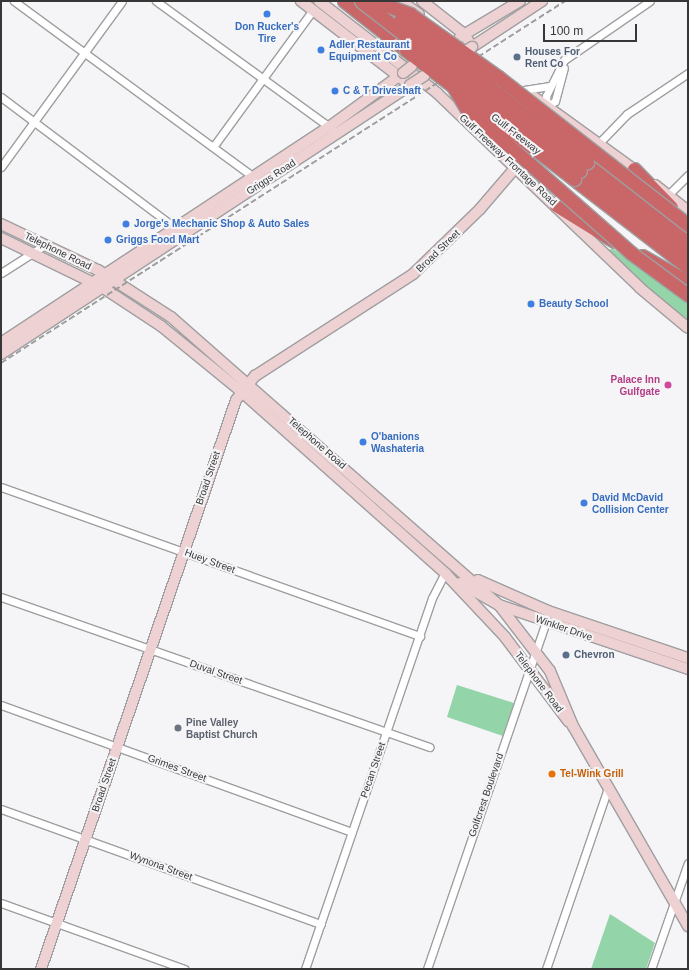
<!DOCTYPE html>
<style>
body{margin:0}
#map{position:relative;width:689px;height:970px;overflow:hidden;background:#f5f5f7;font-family:Helvetica,sans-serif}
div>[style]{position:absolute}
.green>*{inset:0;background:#93d5a8}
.roads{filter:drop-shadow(1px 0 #9f9fa1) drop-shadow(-1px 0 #9f9fa1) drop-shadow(0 1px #9f9fa1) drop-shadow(0 -1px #9f9fa1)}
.street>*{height:7px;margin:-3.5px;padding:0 3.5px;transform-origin:3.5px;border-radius:3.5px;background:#fff}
.secondary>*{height:10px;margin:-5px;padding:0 5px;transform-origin:5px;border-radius:5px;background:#eed1d2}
.highway>*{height:13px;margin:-6.5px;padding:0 6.5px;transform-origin:6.5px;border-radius:6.5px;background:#c86668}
.rail>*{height:2px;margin-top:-1px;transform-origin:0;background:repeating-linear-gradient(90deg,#9d9d9e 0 6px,transparent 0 9px)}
.bridges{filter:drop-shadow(1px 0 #9f9fa1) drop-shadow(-1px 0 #9f9fa1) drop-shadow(0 1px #9f9fa1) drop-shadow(0 -1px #9f9fa1)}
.secondary-bridge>*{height:10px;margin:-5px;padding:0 5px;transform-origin:5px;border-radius:5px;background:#eed1d2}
.highway-bridge>*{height:13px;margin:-6.5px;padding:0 6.5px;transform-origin:6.5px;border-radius:6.5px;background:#c86668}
.dots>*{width:11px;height:11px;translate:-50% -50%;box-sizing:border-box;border:2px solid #f5f5f7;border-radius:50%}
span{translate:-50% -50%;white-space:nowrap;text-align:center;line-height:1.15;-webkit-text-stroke:4px #f5f5f7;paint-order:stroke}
.shop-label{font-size:10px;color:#366cbe;font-weight:700}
.left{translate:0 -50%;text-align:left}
.service-label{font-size:10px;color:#4e5e75;font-weight:700}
.street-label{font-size:10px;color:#373738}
.hotel-label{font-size:10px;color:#b23c85;font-weight:700}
.right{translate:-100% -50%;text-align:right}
.worship-label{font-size:10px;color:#5b616d;font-weight:700}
.food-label{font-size:10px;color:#c56008;font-weight:700}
.frame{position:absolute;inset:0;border:2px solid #373738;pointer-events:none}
.scale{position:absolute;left:543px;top:24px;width:94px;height:18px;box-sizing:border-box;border:2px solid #373738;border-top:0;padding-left:5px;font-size:12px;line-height:14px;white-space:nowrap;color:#373738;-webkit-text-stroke:3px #f5f5f7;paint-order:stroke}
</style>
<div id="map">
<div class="green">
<div style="clip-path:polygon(612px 248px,688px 301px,688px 324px,663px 305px,609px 250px)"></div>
<div style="clip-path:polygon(457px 685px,514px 703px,503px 736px,447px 717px)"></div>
<div style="clip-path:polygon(610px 914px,655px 943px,646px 969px,591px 969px)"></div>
</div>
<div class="roads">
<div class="street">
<div style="left:14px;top:1px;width:300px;rotate:36.3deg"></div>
<div style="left:156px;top:1px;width:218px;rotate:36deg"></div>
<div style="left:524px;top:90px;width:26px;rotate:-9deg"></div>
<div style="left:1px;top:97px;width:221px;rotate:36.9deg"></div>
<div style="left:547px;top:107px;width:11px;rotate:-95deg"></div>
<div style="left:546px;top:96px;width:40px;rotate:-63.4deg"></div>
<div style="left:564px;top:60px;width:104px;rotate:-34.5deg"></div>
<div style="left:547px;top:107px;width:10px;rotate:-37deg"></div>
<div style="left:555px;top:101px;width:34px;rotate:-75deg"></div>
<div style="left:599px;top:143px;width:40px;rotate:-46deg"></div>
<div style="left:627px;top:114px;width:73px;rotate:-33.9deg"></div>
<div style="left:213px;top:147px;width:170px;rotate:-53.9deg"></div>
<div style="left:1px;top:167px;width:205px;rotate:-53.9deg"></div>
<div style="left:669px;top:194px;width:27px;rotate:-45deg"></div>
<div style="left:1px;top:273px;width:52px;rotate:-32.5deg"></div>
<div style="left:1px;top:487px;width:445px;rotate:19.6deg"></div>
<div style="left:1px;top:597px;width:454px;rotate:19.3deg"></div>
<div style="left:1px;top:705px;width:373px;rotate:19.9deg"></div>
<div style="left:1px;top:809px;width:340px;rotate:19.8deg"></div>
<div style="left:1px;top:903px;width:195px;rotate:19.8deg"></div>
<div style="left:305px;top:969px;width:392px;rotate:-71.1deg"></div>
<div style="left:432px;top:598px;width:28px;rotate:-63deg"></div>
<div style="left:427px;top:969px;width:367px;rotate:-71.1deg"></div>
<div style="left:546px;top:969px;width:191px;rotate:-71.1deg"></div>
<div style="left:651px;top:969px;width:112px;rotate:-70.8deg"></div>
</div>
<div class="secondary">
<div style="left:319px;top:1px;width:150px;rotate:37.9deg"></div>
<div style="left:437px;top:93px;width:281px;rotate:43.8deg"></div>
<div style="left:640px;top:288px;width:62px;rotate:39.8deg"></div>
<div style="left:401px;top:1px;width:22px;rotate:36deg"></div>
<div style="left:422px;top:1px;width:53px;rotate:38.2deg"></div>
<div style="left:464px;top:34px;width:15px;rotate:58deg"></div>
<div style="left:472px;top:47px;width:84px;rotate:-33.3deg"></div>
<div style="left:460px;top:37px;width:70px;rotate:-31deg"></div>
<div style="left:534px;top:97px;width:130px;rotate:35.9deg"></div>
<div style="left:655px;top:185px;width:42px;rotate:38.2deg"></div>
<div style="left:1px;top:224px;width:107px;rotate:25.4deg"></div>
<div style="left:98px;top:270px;width:87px;rotate:32.8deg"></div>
<div style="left:171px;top:317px;width:436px;rotate:41.3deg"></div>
<div style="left:499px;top:605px;width:83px;rotate:52.3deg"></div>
<div style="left:550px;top:671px;width:60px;rotate:67.3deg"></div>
<div style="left:573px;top:726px;width:231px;rotate:60.1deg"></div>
<div style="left:1px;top:238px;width:112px;rotate:25.9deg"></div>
<div style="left:102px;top:287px;width:71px;rotate:33.5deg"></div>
<div style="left:161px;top:326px;width:104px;rotate:39.2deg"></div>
<div style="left:242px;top:392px;width:272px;rotate:41.7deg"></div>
<div style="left:445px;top:573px;width:88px;rotate:46.8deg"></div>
<div style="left:505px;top:637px;width:106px;rotate:53deg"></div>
<div style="left:1px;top:343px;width:393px;rotate:-33.4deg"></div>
<div style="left:329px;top:127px;width:92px;rotate:-36.1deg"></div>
<div style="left:1px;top:354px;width:490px;rotate:-33.3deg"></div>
<div style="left:410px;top:85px;width:138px;rotate:-142.4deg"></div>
<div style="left:478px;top:580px;width:77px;rotate:23.9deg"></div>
<div style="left:548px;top:611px;width:148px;rotate:18.6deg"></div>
<div style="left:460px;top:583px;width:45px;rotate:29.4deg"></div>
<div style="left:499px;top:605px;width:200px;rotate:18.7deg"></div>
<div style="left:41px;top:969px;width:601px;rotate:-71.08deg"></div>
<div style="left:236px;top:400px;width:31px;rotate:-52deg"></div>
<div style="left:255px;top:376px;width:188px;rotate:-32.8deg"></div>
<div style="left:413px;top:274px;width:93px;rotate:-44.1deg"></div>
<div style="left:480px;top:209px;width:55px;rotate:-49.4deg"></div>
<div style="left:516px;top:167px;width:18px;rotate:-63deg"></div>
</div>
<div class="highway">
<div style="left:344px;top:1px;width:79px;rotate:38.3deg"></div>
<div style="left:587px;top:162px;width:127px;rotate:37.3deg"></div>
<div style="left:634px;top:169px;width:53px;rotate:45.8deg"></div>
<div style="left:580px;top:171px;width:136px;rotate:37.5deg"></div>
<div style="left:574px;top:179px;width:144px;rotate:37.7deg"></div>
<div style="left:556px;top:205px;width:68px;rotate:31.8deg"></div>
<div style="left:642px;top:256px;width:53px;rotate:29.5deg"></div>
</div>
</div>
<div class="rail">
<div style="left:1px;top:363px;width:670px;rotate:-32.69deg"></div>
</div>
<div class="bridges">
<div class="secondary-bridge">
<div style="left:462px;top:53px;width:12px;rotate:-31deg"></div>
<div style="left:403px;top:73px;width:11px;rotate:-38deg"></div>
<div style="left:410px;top:85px;width:17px;rotate:-33deg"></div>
</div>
<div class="highway-bridge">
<div style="left:361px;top:1px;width:277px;rotate:37.8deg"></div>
<div style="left:380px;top:3px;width:32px;rotate:20deg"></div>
<div style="left:410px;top:14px;width:108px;rotate:35.6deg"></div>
<div style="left:498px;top:77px;width:241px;rotate:37.9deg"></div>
<div style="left:401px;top:19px;width:235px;rotate:37.6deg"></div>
<div style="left:406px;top:50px;width:212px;rotate:37.5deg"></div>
<div style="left:451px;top:83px;width:29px;rotate:59deg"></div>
<div style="left:466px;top:108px;width:220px;rotate:41.3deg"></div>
<div style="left:631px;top:253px;width:71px;rotate:36.4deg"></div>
</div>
</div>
<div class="dots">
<div style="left:267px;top:14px;background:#3f7fe0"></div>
<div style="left:321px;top:50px;background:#3f7fe0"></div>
<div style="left:517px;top:57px;background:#5c6f8a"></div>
<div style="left:335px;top:91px;background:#3f7fe0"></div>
<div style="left:126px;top:224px;background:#3f7fe0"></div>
<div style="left:108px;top:240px;background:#3f7fe0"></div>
<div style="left:531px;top:304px;background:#3f7fe0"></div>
<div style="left:668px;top:385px;background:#d1479c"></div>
<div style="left:363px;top:442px;background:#3f7fe0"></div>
<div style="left:584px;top:503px;background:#3f7fe0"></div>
<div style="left:566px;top:655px;background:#5c6f8a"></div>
<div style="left:178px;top:728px;background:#6b7280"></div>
<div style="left:552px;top:774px;background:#e8710a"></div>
</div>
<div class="shop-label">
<span style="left:267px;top:32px">Don Rucker's<br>Tire</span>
<span class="left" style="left:329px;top:50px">Adler Restaurant<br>Equipment Co</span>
<span class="left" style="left:343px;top:91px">C &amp; T Driveshaft</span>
<span class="left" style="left:134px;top:224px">Jorge's Mechanic Shop &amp; Auto Sales</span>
<span class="left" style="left:116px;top:240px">Griggs Food Mart</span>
<span class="left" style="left:539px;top:304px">Beauty School</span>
<span class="left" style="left:371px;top:442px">O'banions<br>Washateria</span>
<span class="left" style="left:592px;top:503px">David McDavid<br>Collision Center</span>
</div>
<div class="service-label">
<span class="left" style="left:525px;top:57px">Houses For<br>Rent Co</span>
<span class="left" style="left:574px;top:655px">Chevron</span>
</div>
<div class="street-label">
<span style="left:516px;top:134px;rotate:38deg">Gulf Freeway</span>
<span style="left:508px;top:160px;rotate:43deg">Gulf Freeway Frontage Road</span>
<span style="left:271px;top:177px;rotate:-33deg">Griggs Road</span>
<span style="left:58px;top:251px;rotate:26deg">Telephone Road</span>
<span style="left:438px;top:251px;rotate:-44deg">Broad Street</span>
<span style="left:317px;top:443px;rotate:41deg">Telephone Road</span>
<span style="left:208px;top:478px;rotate:-71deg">Broad Street</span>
<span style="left:210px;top:561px;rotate:20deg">Huey Street</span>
<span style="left:564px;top:628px;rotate:19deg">Winkler Drive</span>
<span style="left:216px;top:672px;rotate:19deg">Duval Street</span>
<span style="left:539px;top:682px;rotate:53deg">Telephone Road</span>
<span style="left:177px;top:768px;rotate:20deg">Grimes Street</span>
<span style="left:373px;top:770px;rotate:-71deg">Pecan Street</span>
<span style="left:104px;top:785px;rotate:-71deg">Broad Street</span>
<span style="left:486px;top:795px;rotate:-71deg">Golfcrest Boulevard</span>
<span style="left:161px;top:866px;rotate:20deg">Wynona Street</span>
</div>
<div class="hotel-label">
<span class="right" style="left:660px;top:385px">Palace Inn<br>Gulfgate</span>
</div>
<div class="worship-label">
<span class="left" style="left:186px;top:728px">Pine Valley<br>Baptist Church</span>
</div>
<div class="food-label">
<span class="left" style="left:560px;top:774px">Tel-Wink Grill</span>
</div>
<div class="frame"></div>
<div class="scale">100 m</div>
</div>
